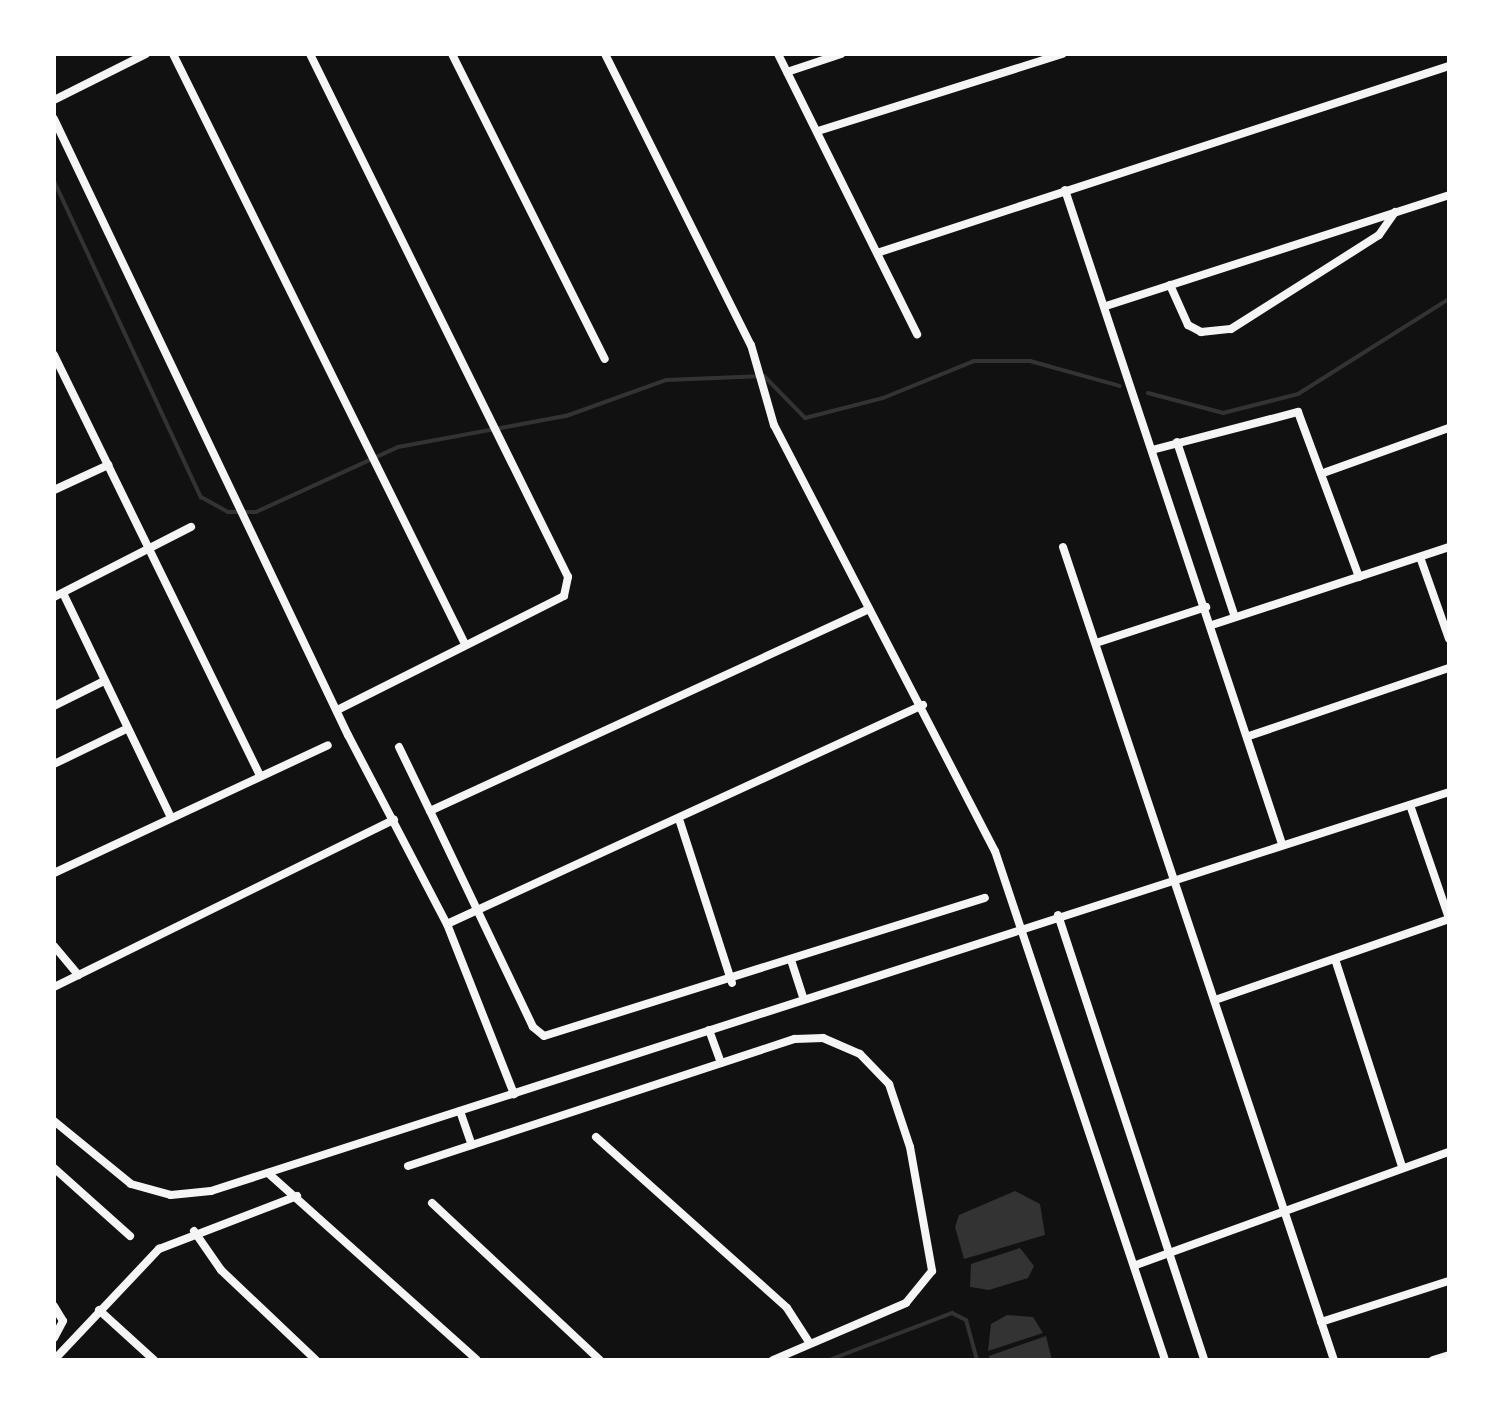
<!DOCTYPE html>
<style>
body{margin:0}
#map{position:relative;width:1503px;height:1414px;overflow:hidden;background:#111;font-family:Jost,sans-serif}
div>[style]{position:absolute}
.water>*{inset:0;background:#333}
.stream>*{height:4px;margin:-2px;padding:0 2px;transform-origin:2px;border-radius:2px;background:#333}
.minor>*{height:8px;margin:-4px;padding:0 4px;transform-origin:4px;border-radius:4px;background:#f5f5f5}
span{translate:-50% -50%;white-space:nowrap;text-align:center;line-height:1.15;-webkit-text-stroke:8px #fff;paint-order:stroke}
.frame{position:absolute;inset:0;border:56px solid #fff;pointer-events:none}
</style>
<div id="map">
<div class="water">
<div style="clip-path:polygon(1015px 1191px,1040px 1204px,1045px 1235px,964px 1259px,955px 1227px,959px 1215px)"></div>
<div style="clip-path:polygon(1020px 1248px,1034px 1266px,1028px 1278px,989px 1290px,970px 1287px,971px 1264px)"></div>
<div style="clip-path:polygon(1007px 1315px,1033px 1317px,1043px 1333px,988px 1351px,991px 1324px)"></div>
<div style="clip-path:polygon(1046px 1336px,1052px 1360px,989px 1360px,989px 1356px)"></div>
</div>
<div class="stream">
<div style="left:54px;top:181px;width:349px;rotate:65.1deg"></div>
<div style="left:201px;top:497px;width:31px;rotate:29deg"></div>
<div style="left:228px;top:512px;width:28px"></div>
<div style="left:256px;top:512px;width:156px;rotate:-24.6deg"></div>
<div style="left:398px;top:447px;width:171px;rotate:-10.5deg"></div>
<div style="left:566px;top:416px;width:106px;rotate:-19.8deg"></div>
<div style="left:666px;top:380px;width:98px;rotate:-2.3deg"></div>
<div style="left:764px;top:376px;width:59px;rotate:45.7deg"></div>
<div style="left:805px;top:418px;width:81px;rotate:-14.4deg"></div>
<div style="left:883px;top:398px;width:98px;rotate:-22.1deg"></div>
<div style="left:974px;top:361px;width:56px"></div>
<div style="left:1030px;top:361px;width:93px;rotate:15.5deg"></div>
<div style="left:1148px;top:393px;width:78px;rotate:14.9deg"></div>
<div style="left:1223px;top:413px;width:77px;rotate:-14.2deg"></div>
<div style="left:1298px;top:394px;width:178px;rotate:-32.2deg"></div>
<div style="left:829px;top:1360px;width:132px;rotate:-20.9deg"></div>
<div style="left:952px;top:1313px;width:16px;rotate:27deg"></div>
<div style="left:966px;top:1320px;width:41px;rotate:74.6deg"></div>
</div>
<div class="minor">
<div style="left:173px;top:54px;width:658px;rotate:63.67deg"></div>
<div style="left:310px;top:54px;width:583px;rotate:63.74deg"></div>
<div style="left:568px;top:577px;width:19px;rotate:102deg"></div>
<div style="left:564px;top:596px;width:254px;rotate:153.3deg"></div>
<div style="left:452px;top:54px;width:341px;rotate:63.4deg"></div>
<div style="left:605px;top:54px;width:326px;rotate:63.4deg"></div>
<div style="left:751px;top:345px;width:83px;rotate:74deg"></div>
<div style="left:774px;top:425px;width:480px;rotate:62.6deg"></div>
<div style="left:995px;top:851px;width:537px;rotate:71.53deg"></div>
<div style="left:778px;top:54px;width:313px;rotate:63.6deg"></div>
<div style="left:787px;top:72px;width:57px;rotate:-18.4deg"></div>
<div style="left:54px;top:100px;width:103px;rotate:-26.6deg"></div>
<div style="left:54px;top:119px;width:683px;rotate:64.49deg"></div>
<div style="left:348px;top:735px;width:213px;rotate:62.4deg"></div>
<div style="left:447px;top:924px;width:183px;rotate:68.5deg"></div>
<div style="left:818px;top:131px;width:256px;rotate:-17.5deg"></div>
<div style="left:1065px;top:190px;width:689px;rotate:71.64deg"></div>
<div style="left:880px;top:252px;width:599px;rotate:-18.1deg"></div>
<div style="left:1170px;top:285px;width:44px;rotate:65.8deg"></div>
<div style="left:1188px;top:325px;width:15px;rotate:28deg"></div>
<div style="left:1201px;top:332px;width:30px;rotate:-6deg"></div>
<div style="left:1231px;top:329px;width:175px;rotate:-32.4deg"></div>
<div style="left:1379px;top:235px;width:28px;rotate:-55deg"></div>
<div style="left:1106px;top:306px;width:361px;rotate:-17.9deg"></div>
<div style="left:54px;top:355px;width:466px;rotate:63.9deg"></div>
<div style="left:1177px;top:442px;width:184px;rotate:71.7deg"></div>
<div style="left:1152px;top:450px;width:151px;rotate:-14.6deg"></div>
<div style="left:1298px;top:412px;width:176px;rotate:69.7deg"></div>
<div style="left:1326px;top:472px;width:131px;rotate:-19.7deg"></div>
<div style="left:54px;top:490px;width:60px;rotate:-24.8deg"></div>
<div style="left:1063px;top:547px;width:857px;rotate:71.57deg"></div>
<div style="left:1420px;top:557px;width:87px;rotate:70.5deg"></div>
<div style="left:63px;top:593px;width:246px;rotate:64.3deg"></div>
<div style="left:54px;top:597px;width:154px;rotate:-27.1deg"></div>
<div style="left:869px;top:609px;width:483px;rotate:155.3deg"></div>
<div style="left:430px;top:811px;width:239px;rotate:64.5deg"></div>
<div style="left:533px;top:1027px;width:14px;rotate:39deg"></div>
<div style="left:544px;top:1036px;width:462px;rotate:-17.4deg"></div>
<div style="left:1212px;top:625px;width:250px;rotate:-18.2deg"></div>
<div style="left:1096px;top:643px;width:116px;rotate:-18.1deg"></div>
<div style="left:54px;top:706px;width:54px;rotate:-26.6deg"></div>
<div style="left:1249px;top:736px;width:211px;rotate:-18.8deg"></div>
<div style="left:399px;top:747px;width:71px;rotate:64.2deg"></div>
<div style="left:54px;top:764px;width:80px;rotate:-25.9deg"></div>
<div style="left:1410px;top:805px;width:120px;rotate:71deg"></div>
<div style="left:680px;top:822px;width:169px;rotate:72.1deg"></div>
<div style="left:54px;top:873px;width:302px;rotate:-25deg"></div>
<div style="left:1058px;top:915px;width:468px;rotate:71.8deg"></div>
<div style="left:447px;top:924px;width:524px;rotate:-24.71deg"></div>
<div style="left:54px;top:946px;width:38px;rotate:50deg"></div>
<div style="left:1335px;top:959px;width:219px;rotate:72.1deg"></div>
<div style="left:792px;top:963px;width:38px;rotate:72deg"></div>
<div style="left:54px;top:987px;width:379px;rotate:-26.2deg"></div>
<div style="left:1215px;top:1000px;width:248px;rotate:-19.1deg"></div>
<div style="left:709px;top:1030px;width:35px;rotate:70deg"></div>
<div style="left:460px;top:1111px;width:36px;rotate:71deg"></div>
<div style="left:54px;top:1121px;width:99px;rotate:39.3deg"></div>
<div style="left:131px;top:1184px;width:41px;rotate:15.4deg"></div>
<div style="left:171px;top:1195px;width:40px;rotate:-5.7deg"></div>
<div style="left:211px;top:1191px;width:1301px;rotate:-17.86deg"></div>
<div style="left:596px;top:1137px;width:256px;rotate:41.8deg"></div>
<div style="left:787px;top:1308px;width:40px;rotate:57.1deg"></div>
<div style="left:408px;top:1166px;width:407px;rotate:-18.2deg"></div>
<div style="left:795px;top:1039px;width:28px;rotate:-2deg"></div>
<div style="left:823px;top:1038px;width:40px;rotate:23.4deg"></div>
<div style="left:860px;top:1054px;width:42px;rotate:46deg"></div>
<div style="left:889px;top:1084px;width:66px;rotate:71.6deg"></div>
<div style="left:910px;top:1147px;width:126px;rotate:79.9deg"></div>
<div style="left:932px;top:1271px;width:41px;rotate:129.1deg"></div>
<div style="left:906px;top:1303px;width:145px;rotate:156.8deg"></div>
<div style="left:54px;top:1168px;width:102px;rotate:41.8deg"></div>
<div style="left:268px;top:1173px;width:280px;rotate:41.8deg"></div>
<div style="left:432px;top:1203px;width:230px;rotate:43.1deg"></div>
<div style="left:194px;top:1231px;width:47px;rotate:55.3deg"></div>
<div style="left:221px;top:1270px;width:131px;rotate:43.5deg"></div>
<div style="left:1136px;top:1265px;width:333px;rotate:-19.9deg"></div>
<div style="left:54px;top:1306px;width:17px;rotate:59deg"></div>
<div style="left:63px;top:1321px;width:19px;rotate:118deg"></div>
<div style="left:99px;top:1310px;width:74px;rotate:42.3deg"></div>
<div style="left:1321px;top:1322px;width:134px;rotate:-17.8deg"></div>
<div style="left:54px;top:1360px;width:153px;rotate:-46.6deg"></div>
<div style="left:159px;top:1249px;width:148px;rotate:-21deg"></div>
<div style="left:1433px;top:1360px;width:17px;rotate:-17deg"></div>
</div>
<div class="frame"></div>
</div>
